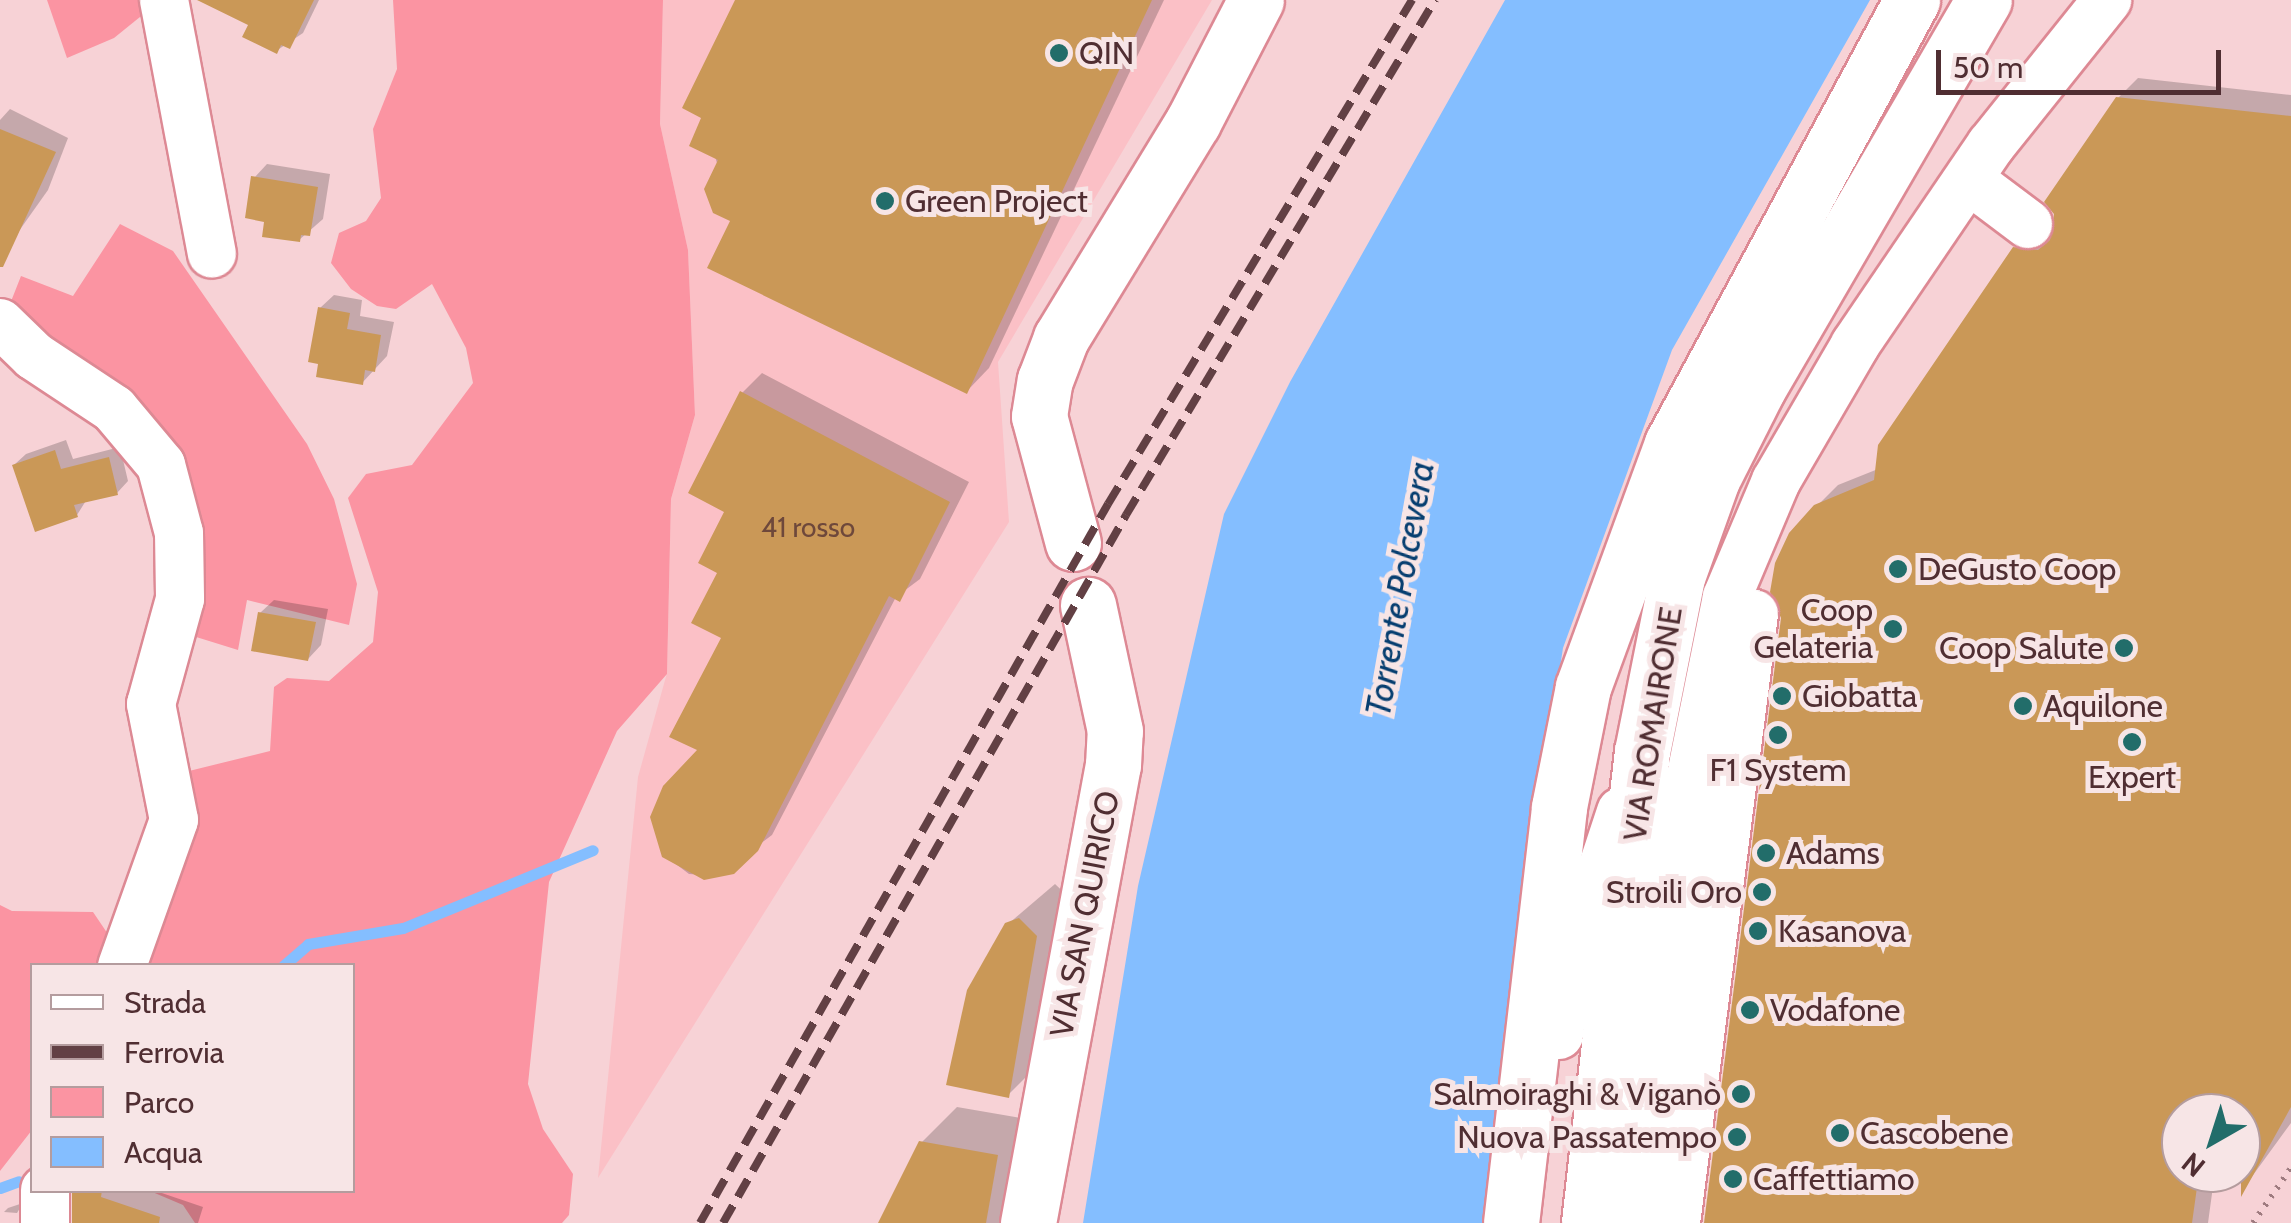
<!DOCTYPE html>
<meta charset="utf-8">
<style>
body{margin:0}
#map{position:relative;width:2291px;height:1223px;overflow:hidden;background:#f7d2d6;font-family:Cabin,sans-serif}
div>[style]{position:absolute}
.built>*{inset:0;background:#fbc0c6}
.green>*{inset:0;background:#fb94a2}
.water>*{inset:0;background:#84beff}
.shadow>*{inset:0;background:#0003}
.stream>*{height:11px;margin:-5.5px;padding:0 5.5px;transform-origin:5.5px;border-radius:5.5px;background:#84beff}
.building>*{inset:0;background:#ca9857}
.path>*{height:6px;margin-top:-3px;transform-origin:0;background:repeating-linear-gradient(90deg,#9e7b7f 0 2.5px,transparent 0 10.5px)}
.roads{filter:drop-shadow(2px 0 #dd8994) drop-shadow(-2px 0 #dd8994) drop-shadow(0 2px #dd8994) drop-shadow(0 -2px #dd8994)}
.minor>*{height:48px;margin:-24px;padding:0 24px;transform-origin:24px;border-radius:24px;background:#fff}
.major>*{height:55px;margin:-27.5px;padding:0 27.5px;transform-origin:27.5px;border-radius:27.5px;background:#fff}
.rail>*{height:8px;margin-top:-4px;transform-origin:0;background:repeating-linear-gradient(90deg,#624044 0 20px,transparent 0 30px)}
.dots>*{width:28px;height:28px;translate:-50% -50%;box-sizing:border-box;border:5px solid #f7e5e6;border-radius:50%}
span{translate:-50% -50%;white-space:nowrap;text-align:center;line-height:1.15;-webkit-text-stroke:10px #f7e5e6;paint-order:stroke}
.number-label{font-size:28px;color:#6e483b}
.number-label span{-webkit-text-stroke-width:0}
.poi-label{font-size:32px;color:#502e32}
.left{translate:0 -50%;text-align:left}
.right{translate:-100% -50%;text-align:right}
.street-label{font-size:32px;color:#502e32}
.water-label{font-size:35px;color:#063e70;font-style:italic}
.legend{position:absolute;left:30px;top:963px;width:325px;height:230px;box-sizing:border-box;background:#f7e5e6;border:2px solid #b49c9e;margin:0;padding:12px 18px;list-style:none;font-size:30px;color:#502e32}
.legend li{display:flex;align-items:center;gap:20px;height:50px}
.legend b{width:50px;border:2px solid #b49c9e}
.north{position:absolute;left:2161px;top:1093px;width:100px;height:100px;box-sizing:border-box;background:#f7e5e6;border:2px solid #b49c9e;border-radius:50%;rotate:219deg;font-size:28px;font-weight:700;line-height:40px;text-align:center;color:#502e32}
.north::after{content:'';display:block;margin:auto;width:35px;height:45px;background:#226d6a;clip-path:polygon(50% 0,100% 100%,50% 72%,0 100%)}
.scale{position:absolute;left:1936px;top:50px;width:285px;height:45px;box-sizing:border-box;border:5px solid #502e32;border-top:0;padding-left:12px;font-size:30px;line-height:35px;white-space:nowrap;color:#502e32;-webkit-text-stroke:8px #f7e5e6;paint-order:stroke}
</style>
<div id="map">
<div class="built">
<div style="clip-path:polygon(663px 0,1212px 0,998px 362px,1009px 522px,598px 1178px,638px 777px,667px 673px,671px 499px,695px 415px,688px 250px,660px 124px)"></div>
</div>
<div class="green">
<div style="clip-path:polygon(47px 0,161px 0,114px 38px,67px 58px)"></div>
<div style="clip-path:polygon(393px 0,663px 0,660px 124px,688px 250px,695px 415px,671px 499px,667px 674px,617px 731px,549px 882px,528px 1084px,543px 1129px,573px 1174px,569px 1215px,562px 1223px,195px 1223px,183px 1205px,150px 1191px,352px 1190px,352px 966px,145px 966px,189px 771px,270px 751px,274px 687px,287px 678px,329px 681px,373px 642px,378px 592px,348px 498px,366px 474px,412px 465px,473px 383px,466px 348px,432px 284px,396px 309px,377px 306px,351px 289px,331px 263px,339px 233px,366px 221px,381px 198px,373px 129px,397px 69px)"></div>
<div style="clip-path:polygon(120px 224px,173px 251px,307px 444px,334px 499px,357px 584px,349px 625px,247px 600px,238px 650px,193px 636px,194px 524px,50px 340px,8px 309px,21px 276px,73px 296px)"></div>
<div style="clip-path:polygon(0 905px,12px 911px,93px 912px,116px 946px,107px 965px,32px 966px,32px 1130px,0 1171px)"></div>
</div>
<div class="water">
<div style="clip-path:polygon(1505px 0,1870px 0,1672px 350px,1563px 648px,1519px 934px,1488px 1223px,1083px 1223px,1138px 886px,1224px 514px,1290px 382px)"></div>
</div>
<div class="shadow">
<div style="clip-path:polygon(242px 0,319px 0,303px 33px,276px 51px)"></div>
<div style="clip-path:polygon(737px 0,1164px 0,989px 368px,967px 391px,733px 220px,704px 117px)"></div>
<div style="clip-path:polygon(evenodd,2138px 78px,2291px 95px,2291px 1123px,2248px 1182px,2214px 1179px,2208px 1223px,1706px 1223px,1816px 507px,1838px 485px,1878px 469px,2015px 248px,2036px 228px,2054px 230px,2117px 99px,2138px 78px,2181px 1113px,2241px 1113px,2241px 1173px,2181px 1173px,2181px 1113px)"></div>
<div style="clip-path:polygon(10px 109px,68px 138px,48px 190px,9px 245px,0 242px,0 120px)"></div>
<div style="clip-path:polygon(267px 164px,330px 174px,323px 219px,299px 240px,267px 220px,254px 178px)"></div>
<div style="clip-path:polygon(334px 295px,362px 300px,360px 316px,394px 322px,387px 356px,362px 383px,320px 308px)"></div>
<div style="clip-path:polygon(762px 373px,969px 482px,920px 579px,896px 597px,772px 835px,718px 876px,689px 874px,664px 855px,701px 750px,724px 637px,720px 572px,742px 393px)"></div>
<div style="clip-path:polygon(66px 440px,73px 459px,120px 447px,128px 481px,117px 493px,87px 499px,77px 515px,14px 465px,26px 454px)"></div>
<div style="clip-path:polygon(274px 600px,328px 609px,321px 645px,308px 659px,260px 613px)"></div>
<div style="clip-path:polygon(1055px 884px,1072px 900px,1043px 1060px,1008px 1095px,1007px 925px)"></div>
<div style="clip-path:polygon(957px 1107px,1032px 1120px,1014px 1223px,883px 1223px,921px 1143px)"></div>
<div style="clip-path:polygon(72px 1190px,153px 1190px,203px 1207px,198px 1223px,91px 1223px)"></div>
<div style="clip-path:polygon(23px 1203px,17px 1213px,4px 1212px,8px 1208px)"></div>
</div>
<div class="stream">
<div style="left:283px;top:966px;width:33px;rotate:-41deg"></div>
<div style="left:308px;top:944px;width:96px;rotate:-9.6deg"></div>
<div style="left:403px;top:928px;width:205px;rotate:-22.3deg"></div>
<div style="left:0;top:1188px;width:20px;rotate:-20deg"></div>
</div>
<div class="building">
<div style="clip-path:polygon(197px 0,314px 0,290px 49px,281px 45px,277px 54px,242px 37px,248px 25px)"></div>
<div style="clip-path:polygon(735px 0,1152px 0,967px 394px,707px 268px,730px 221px,713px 213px,704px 189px,718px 160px,689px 146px,701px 118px,682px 108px)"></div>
<div style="clip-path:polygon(2116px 97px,2291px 116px,2291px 1107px,2241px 1197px,2241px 1113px,2181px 1113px,2181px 1173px,2199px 1173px,2192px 1223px,1704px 1223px,1781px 618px,1770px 592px,1775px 563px,1789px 533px,1814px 505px,1874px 480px,1878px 445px,2013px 247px,2038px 250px,2050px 240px,2054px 214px,2044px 202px)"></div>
<div style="clip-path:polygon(0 129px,56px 152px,3px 267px,0 267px)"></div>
<div style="clip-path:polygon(251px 176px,318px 187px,310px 236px,301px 235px,300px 242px,262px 237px,264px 222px,245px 218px)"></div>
<div style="clip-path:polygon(318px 307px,350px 313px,347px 329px,381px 335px,375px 372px,365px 370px,363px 385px,316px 377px,318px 364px,308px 362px)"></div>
<div style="clip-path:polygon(740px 391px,950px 502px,900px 602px,889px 596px,758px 851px,734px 874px,704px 880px,662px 857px,650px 817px,663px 786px,697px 750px,669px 737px,721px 638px,691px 623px,717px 573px,698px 563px,724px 512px,688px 493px)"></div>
<div style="clip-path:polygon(55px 450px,61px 469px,109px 457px,118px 495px,74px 505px,78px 517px,35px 532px,12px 465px)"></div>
<div style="clip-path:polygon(258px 612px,316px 622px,308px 661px,251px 651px)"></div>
<div style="clip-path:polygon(1019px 918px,1037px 936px,1009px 1098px,946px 1085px,967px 990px,1005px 923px)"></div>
<div style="clip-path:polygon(919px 1141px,998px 1155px,986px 1223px,878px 1223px)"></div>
<div style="clip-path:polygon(72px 1190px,102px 1190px,101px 1197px,160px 1217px,159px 1223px,72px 1223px)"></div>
</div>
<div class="path">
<div style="left:2253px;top:1223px;width:67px;rotate:-55.4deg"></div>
</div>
<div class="roads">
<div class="minor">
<div style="left:164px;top:0;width:258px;rotate:79.3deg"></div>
<div style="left:1980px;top:188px;width:60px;rotate:36.9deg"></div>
<div style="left:0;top:323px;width:47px;rotate:44.1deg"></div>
<div style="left:34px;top:356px;width:96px;rotate:33.5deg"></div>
<div style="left:114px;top:409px;width:73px;rotate:50deg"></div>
<div style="left:161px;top:465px;width:70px;rotate:75.2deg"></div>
<div style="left:179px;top:533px;width:66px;rotate:89.1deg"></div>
<div style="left:180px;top:599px;width:109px;rotate:105.4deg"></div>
<div style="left:151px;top:704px;width:118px;rotate:78.8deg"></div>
<div style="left:174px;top:820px;width:155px;rotate:109.6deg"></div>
<div style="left:1559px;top:1035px;width:61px;rotate:-82.4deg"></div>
<div style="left:1567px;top:975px;width:172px;rotate:-71.7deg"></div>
<div style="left:45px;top:1223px;width:33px;rotate:-90deg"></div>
<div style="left:1636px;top:1223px;width:416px;rotate:-83.4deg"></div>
<div style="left:1684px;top:810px;width:217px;rotate:-78.6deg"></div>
<div style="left:1727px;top:597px;width:126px;rotate:-67.1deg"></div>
<div style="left:1776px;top:481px;width:157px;rotate:-59.8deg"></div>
<div style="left:1855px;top:345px;width:242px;rotate:-55.8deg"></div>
<div style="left:1991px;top:145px;width:186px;rotate:-51.3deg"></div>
<div style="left:1676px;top:1223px;width:614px;rotate:-82.7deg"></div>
</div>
<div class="major">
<div style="left:1073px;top:543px;width:131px;rotate:-105deg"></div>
<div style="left:1039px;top:416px;width:36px;rotate:-81deg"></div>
<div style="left:1045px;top:380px;width:45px;rotate:-69.1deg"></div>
<div style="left:1061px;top:338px;width:253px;rotate:-58.6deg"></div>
<div style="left:1193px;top:122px;width:137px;rotate:-62.7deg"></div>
<div style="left:1028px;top:1223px;width:466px;rotate:-79.5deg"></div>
<div style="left:1113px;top:765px;width:34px;rotate:-87deg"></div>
<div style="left:1115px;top:731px;width:129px;rotate:-102.1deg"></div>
<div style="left:1511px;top:1223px;width:419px;rotate:-83.4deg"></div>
<div style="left:1559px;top:807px;width:122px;rotate:-78.7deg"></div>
<div style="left:1583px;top:687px;width:259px;rotate:-69.9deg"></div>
<div style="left:1672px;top:444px;width:505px;rotate:-61.61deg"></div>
<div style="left:1589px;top:1223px;width:474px;rotate:-83.6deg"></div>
<div style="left:1642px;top:752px;width:178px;rotate:-78.7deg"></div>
<div style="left:1677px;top:577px;width:104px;rotate:-70.3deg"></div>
<div style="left:1712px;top:479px;width:102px;rotate:-63.2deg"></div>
<div style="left:1758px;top:388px;width:449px;rotate:-59.8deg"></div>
</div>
</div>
<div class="rail">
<div style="left:700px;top:1223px;width:827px;rotate:-60.43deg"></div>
<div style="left:1108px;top:504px;width:589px;rotate:-58.9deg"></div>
<div style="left:723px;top:1223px;width:815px;rotate:-60.35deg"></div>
<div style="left:1126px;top:515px;width:601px;rotate:-59.04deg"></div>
</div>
<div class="dots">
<div style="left:1059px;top:53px;background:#226d6a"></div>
<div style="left:885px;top:201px;background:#226d6a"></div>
<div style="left:1898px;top:569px;background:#226d6a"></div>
<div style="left:1893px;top:629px;background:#226d6a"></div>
<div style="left:2124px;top:648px;background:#226d6a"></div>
<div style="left:1782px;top:696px;background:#226d6a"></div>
<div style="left:2023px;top:706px;background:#226d6a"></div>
<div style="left:1778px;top:735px;background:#226d6a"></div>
<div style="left:2132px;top:742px;background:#226d6a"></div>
<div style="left:1766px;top:853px;background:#226d6a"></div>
<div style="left:1762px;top:892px;background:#226d6a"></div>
<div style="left:1758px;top:931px;background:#226d6a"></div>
<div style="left:1750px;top:1010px;background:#226d6a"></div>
<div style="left:1741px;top:1094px;background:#226d6a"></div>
<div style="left:1840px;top:1133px;background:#226d6a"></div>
<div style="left:1737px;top:1137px;background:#226d6a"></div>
<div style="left:1733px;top:1179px;background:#226d6a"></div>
</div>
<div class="number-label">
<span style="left:808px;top:527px">41 rosso</span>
</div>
<div class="poi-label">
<span class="left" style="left:1079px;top:53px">QIN</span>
<span class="left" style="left:905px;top:201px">Green Project</span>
<span class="left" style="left:1918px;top:569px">DeGusto Coop</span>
<span class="right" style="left:1873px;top:629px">Coop<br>Gelateria</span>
<span class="right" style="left:2104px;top:648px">Coop Salute</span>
<span class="left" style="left:1802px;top:696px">Giobatta</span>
<span class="left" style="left:2043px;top:706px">Aquilone</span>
<span style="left:1778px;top:770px">F1 System</span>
<span style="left:2132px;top:777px">Expert</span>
<span class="left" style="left:1786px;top:853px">Adams</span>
<span class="right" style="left:1742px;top:892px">Stroili Oro</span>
<span class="left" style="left:1778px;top:931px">Kasanova</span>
<span class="left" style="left:1770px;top:1010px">Vodafone</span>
<span class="right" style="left:1721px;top:1094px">Salmoiraghi &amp; Viganò</span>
<span class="left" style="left:1860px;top:1133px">Cascobene</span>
<span class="right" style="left:1717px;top:1137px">Nuova Passatempo</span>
<span class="left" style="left:1753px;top:1179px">Caffettiamo</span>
</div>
<div class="street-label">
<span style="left:1653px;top:724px;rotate:-81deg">VIA ROMAIRONE</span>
<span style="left:1085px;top:914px;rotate:-79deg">VIA SAN QUIRICO</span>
</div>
<div class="water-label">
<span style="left:1400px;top:589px;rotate:-80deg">Torrente Polcevera</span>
</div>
<ul class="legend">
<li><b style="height:12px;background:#fff"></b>Strada</li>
<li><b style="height:12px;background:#624044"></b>Ferrovia</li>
<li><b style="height:28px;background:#fb94a2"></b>Parco</li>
<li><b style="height:28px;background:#84beff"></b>Acqua</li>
</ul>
<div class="north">N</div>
<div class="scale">50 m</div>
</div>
